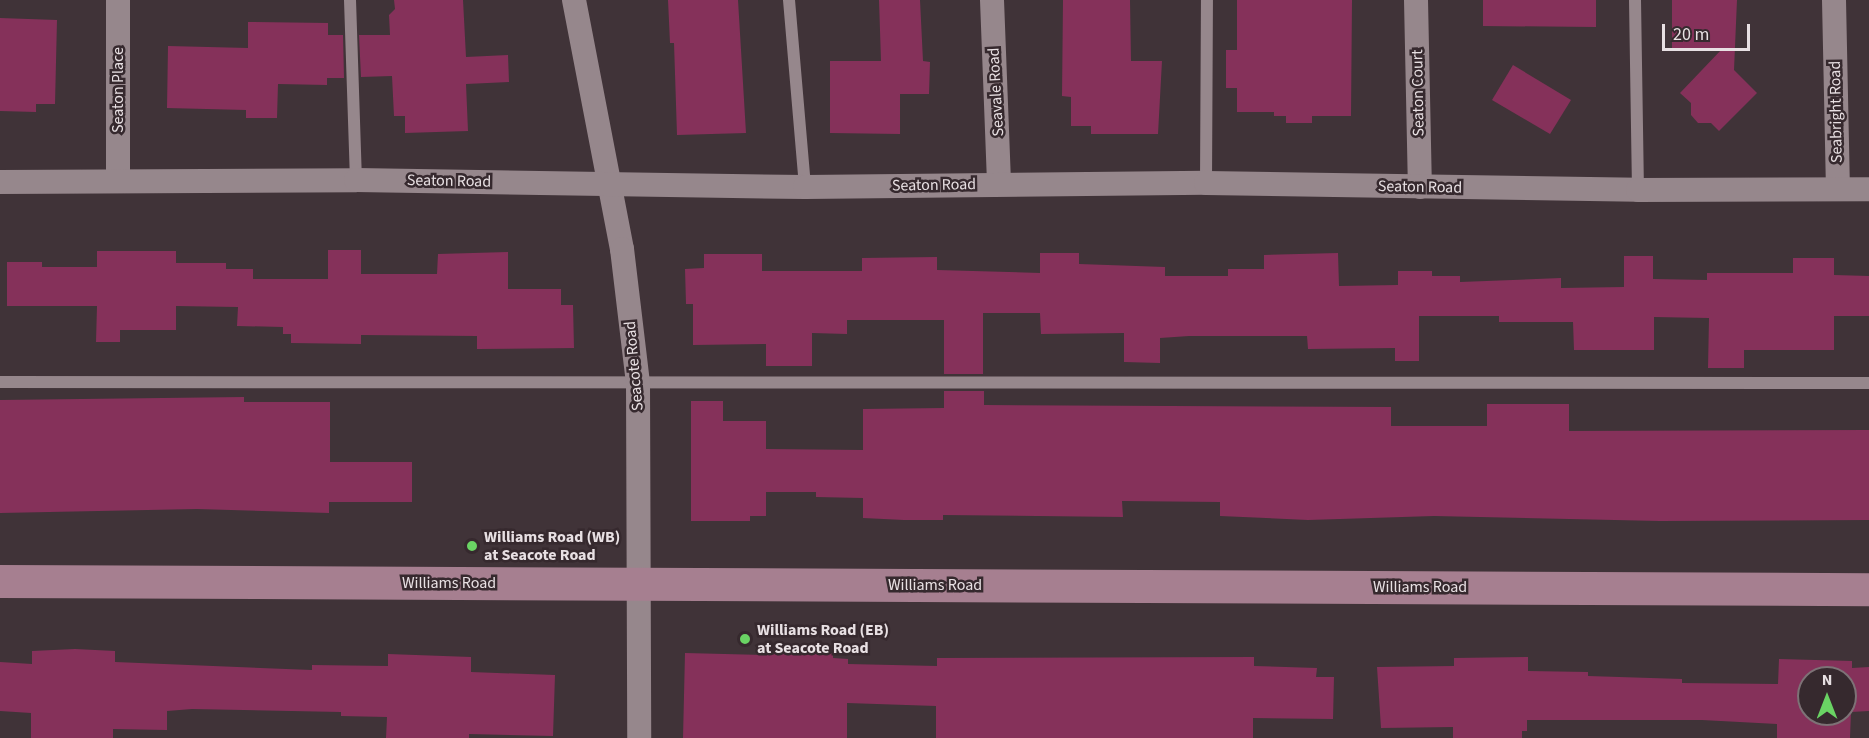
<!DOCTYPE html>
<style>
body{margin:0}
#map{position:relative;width:1869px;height:738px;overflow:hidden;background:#403338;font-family:"Source Sans 3",sans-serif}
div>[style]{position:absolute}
.building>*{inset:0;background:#85315a}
.lane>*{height:12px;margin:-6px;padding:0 6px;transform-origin:6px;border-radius:6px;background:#96878c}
.street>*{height:24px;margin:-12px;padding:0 12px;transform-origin:12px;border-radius:12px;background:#96878c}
.secondary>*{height:33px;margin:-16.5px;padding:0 16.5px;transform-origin:16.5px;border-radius:16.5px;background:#a67f90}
.dots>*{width:16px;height:16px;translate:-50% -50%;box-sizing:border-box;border:3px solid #36292e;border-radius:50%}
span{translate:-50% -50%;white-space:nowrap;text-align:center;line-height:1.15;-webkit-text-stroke:5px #36292e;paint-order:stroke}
.street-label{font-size:16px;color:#e8e0e3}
.poi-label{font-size:16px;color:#e8e0e3;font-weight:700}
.left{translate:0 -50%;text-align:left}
.north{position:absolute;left:1797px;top:666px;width:60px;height:60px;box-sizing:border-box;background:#36292e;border:2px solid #7d7276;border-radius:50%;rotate:0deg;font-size:16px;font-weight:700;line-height:24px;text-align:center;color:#e8e0e3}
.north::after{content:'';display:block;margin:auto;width:21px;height:27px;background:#6ad364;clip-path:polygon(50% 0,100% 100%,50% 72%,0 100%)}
.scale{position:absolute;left:1662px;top:24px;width:88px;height:27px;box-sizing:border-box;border:3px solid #e8e0e3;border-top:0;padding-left:8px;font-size:18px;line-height:21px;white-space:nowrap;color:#e8e0e3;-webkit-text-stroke:4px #36292e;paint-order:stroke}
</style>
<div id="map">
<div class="building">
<div style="clip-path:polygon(394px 0,463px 0,466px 57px,508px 55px,509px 82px,466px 84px,468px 131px,405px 133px,405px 116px,394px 116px,392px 76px,361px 77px,359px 35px,390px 35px,389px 15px,395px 9px)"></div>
<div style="clip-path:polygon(668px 0,738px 0,746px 133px,677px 135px,674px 43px,670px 43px)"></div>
<div style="clip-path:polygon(879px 0,920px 0,923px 61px,930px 62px,929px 94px,900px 94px,900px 134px,830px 133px,830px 61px,881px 61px)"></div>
<div style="clip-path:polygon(1063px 0,1130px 0,1131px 61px,1162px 61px,1158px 134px,1091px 134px,1091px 126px,1071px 126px,1071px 97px,1062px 96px)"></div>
<div style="clip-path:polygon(1237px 0,1352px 0,1351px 116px,1312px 116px,1312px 123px,1286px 123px,1286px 116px,1274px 116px,1274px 112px,1237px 112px,1237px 88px,1226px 88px,1226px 50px,1237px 50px)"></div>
<div style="clip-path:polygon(1483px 0,1596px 0,1596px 27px,1483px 26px)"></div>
<div style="clip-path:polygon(1672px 0,1737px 0,1734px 70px,1757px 93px,1719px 131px,1711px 123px,1698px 123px,1691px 115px,1691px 103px,1680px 93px,1722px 49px,1672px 49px)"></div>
<div style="clip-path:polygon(0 18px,57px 20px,55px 104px,36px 104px,36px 112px,0 111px)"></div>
<div style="clip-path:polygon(248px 22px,328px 23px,328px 35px,343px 35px,344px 78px,327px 78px,327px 85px,278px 84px,277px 118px,246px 118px,246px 110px,167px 108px,168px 46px,248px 48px)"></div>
<div style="clip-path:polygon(1513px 65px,1571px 100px,1550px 134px,1492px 100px)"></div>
<div style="clip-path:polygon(328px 250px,361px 250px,361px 274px,437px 274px,438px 254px,508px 252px,508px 289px,561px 289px,561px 305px,573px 305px,574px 348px,477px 349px,477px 336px,361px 335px,361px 344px,291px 343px,291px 334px,283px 334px,283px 327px,237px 326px,238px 307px,176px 306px,176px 330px,120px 330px,120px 342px,96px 342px,97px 306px,7px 306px,7px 262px,42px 262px,42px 267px,97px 267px,97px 251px,176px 251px,176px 263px,226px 263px,226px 269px,253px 269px,253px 279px,328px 279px)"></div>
<div style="clip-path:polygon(1040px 253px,1079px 253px,1079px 264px,1165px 267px,1165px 276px,1228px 276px,1228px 269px,1264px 269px,1264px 255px,1338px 253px,1339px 286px,1398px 285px,1398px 271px,1432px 271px,1432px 276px,1460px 276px,1460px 282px,1561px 278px,1561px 288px,1624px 287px,1624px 256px,1653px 256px,1653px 279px,1707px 280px,1707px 273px,1793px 273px,1793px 258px,1834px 258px,1834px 275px,1869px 276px,1869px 316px,1834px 316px,1834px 350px,1744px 350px,1744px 368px,1708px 368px,1709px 318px,1654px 317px,1654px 350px,1574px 350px,1573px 322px,1499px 322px,1499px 316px,1419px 316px,1419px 361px,1395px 361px,1395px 348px,1308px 349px,1307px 336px,1189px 336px,1160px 338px,1160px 363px,1124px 362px,1124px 333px,1041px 334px,1040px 313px,983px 313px,983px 374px,944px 374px,944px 320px,847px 320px,847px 334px,812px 333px,812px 366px,766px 366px,766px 344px,693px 345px,693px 304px,686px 304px,685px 269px,704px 268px,704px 254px,762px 254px,762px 271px,862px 271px,862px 258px,937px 257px,937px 270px,1040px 273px)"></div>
<div style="clip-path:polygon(944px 391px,984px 391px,984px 405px,1391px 407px,1391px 426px,1487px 426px,1487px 404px,1569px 404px,1569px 431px,1869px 430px,1869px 520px,1660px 521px,1434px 516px,1308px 520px,1220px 516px,1220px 502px,1122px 501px,1123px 517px,943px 515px,943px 520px,904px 520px,863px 518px,863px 498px,816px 497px,816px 492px,766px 492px,766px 516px,750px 516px,750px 521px,691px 521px,691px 401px,723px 401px,723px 421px,766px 421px,766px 449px,863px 450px,863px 409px,944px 408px)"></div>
<div style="clip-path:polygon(244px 397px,244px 402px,330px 402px,330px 462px,412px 462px,412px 502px,329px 502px,329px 513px,197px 509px,0 513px,0 400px)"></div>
<div style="clip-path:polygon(75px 649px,115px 651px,115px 662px,312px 670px,312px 665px,388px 666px,388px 654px,471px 657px,471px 672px,555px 675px,553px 736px,469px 734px,469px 738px,386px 738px,387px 717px,341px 716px,341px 712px,192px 709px,167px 711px,167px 730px,113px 729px,113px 738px,31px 738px,31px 713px,0 711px,0 662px,32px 664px,32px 651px)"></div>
<div style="clip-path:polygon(766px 651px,833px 653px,833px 658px,848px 659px,848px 664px,937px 666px,937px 658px,1254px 657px,1254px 666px,1317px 668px,1316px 677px,1334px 677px,1333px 719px,1253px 718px,1253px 738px,936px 738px,936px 706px,847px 703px,847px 738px,683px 738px,685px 653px,766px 655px)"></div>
<div style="clip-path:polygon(evenodd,1528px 657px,1528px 671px,1588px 672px,1588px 676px,1682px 679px,1682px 683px,1778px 684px,1779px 659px,1852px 661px,1852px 668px,1869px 667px,1869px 711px,1851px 712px,1850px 738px,1777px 738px,1777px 724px,1702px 720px,1527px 720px,1527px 731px,1522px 731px,1522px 738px,1453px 738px,1453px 727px,1381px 728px,1377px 667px,1454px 666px,1454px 658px,1528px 657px,1809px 678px,1845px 678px,1845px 714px,1809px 714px,1809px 678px)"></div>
</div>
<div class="lane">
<div style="left:350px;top:0;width:180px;rotate:88.1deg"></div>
<div style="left:789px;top:0;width:188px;rotate:85.1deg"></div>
<div style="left:1635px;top:0;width:190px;rotate:89.1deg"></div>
<div style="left:1206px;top:183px;width:183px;rotate:-89.7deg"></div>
<div style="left:0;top:382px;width:1869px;rotate:0.03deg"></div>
</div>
<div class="street">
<div style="left:574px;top:0;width:254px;rotate:79.1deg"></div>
<div style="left:622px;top:249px;width:136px;rotate:83.2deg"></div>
<div style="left:638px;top:384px;width:354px;rotate:89.8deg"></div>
<div style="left:992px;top:0;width:183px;rotate:87.8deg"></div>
<div style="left:1416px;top:0;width:187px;rotate:88.8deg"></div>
<div style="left:1834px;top:0;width:188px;rotate:88.8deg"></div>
<div style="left:118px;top:181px;width:181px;rotate:-90deg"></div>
<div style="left:0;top:182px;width:356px;rotate:-0.3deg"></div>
<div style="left:356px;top:180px;width:449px;rotate:0.9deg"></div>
<div style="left:805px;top:187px;width:401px;rotate:-0.6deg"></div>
<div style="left:1206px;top:183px;width:432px;rotate:0.9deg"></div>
<div style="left:1638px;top:190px;width:231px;rotate:-0.2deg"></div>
</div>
<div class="secondary">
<div style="left:0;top:581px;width:1869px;rotate:0.25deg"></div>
</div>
<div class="dots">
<div style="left:472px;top:546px;background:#6ad364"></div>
<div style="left:745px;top:639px;background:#6ad364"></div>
</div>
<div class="street-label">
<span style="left:118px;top:90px;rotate:-90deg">Seaton Place</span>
<span style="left:996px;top:92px;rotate:-93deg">Seavale Road</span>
<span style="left:1418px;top:93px;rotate:-91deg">Seaton Court</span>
<span style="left:1836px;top:112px;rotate:-91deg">Seabright Road</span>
<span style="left:449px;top:181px;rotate:1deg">Seaton Road</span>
<span style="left:934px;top:185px;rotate:-1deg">Seaton Road</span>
<span style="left:1420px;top:187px;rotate:1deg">Seaton Road</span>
<span style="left:634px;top:366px;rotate:-95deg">Seacote Road</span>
<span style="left:449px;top:583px">Williams Road</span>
<span style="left:935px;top:585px">Williams Road</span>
<span style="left:1420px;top:587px">Williams Road</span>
</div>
<div class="poi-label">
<span class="left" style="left:484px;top:546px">Williams Road (WB)<br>at Seacote Road</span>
<span class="left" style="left:757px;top:639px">Williams Road (EB)<br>at Seacote Road</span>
</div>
<div class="north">N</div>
<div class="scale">20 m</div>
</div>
